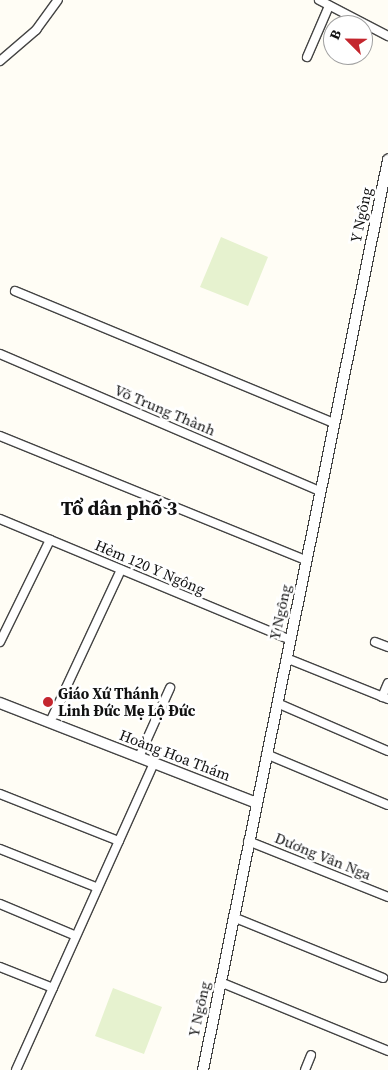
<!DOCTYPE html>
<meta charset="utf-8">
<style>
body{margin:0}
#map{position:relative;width:388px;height:1070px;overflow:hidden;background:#fffdf5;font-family:"Source Serif 4",serif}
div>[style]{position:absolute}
.pitch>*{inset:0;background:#e6f2cf}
.roads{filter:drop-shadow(1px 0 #444) drop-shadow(-1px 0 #444) drop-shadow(0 1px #444) drop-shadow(0 -1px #444)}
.minor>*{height:8px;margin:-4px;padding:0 4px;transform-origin:4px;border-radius:4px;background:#fff}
.tertiary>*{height:10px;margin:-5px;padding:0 5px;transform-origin:5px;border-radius:5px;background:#fff}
.dots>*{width:14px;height:14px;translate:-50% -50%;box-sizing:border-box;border:2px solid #fff;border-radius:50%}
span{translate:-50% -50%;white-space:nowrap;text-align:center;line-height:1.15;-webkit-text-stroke:5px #fff;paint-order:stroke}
.street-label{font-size:15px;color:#111}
.poi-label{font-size:15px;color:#111;font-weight:700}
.left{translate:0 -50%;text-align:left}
.district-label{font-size:20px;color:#111;font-weight:700}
.north{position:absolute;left:323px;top:15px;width:50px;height:50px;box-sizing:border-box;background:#fff;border:1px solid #a0a0a0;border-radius:50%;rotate:293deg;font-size:14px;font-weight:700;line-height:20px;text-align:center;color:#111}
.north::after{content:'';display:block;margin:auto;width:18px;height:22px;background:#c4262e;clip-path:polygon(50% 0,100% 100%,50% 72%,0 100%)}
</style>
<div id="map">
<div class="pitch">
<div style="clip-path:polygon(221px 237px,268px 257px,248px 306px,200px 287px)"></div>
<div style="clip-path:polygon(113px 988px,162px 1007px,144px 1054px,95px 1036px)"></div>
</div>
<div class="roads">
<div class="minor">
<div style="left:319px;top:0;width:78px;rotate:27.6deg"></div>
<div style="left:307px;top:57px;width:56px;rotate:-66.7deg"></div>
<div style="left:0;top:61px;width:48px;rotate:-40.7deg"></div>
<div style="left:36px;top:30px;width:37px;rotate:-54deg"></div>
<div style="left:15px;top:291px;width:345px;rotate:22.5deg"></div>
<div style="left:0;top:354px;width:348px;rotate:23.2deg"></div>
<div style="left:0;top:436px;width:330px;rotate:22.1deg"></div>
<div style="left:0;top:519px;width:314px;rotate:22.6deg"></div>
<div style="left:0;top:642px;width:114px;rotate:-63.9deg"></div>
<div style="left:375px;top:642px;width:14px;rotate:21deg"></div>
<div style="left:286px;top:658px;width:110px;rotate:21.9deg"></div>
<div style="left:382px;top:697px;width:15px;rotate:-67deg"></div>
<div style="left:277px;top:703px;width:121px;rotate:23.4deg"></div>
<div style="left:50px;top:722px;width:168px;rotate:-65deg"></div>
<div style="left:266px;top:754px;width:132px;rotate:22.7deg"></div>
<div style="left:139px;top:757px;width:76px;rotate:-65.8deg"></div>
<div style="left:0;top:794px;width:128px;rotate:21.6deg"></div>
<div style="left:248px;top:841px;width:151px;rotate:21.8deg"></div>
<div style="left:0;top:849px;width:105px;rotate:21.7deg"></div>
<div style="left:0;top:904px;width:82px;rotate:22.8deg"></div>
<div style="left:233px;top:917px;width:162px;rotate:22.1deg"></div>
<div style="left:0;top:967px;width:57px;rotate:21.6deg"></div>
<div style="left:220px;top:982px;width:182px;rotate:22.3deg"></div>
<div style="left:16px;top:1070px;width:337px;rotate:-65.8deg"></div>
<div style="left:305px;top:1070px;width:16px;rotate:-68deg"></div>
</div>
<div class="tertiary">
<div style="left:0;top:703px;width:275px;rotate:21.3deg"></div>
<div style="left:203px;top:1070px;width:929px;rotate:-78.51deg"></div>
</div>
</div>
<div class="dots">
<div style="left:48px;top:702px;background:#c4262e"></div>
</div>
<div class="street-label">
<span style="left:361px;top:215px;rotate:-78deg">Y Ngông</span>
<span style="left:165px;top:410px;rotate:23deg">Võ Trung Thành</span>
<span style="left:150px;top:567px;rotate:23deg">Hẻm 120 Y Ngông</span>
<span style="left:280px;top:612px;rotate:-78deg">Y Ngông</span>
<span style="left:175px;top:755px;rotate:21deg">Hoàng Hoa Thám</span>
<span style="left:323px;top:856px;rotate:22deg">Dương Vân Nga</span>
<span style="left:199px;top:1009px;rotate:-78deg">Y Ngông</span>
</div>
<div class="poi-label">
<span class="left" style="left:58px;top:702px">Giáo Xứ Thánh<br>Linh Đức Mẹ Lộ Đức</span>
</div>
<div class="district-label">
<span style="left:119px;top:508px">Tổ dân phố 3</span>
</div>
<div class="north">B</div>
</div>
